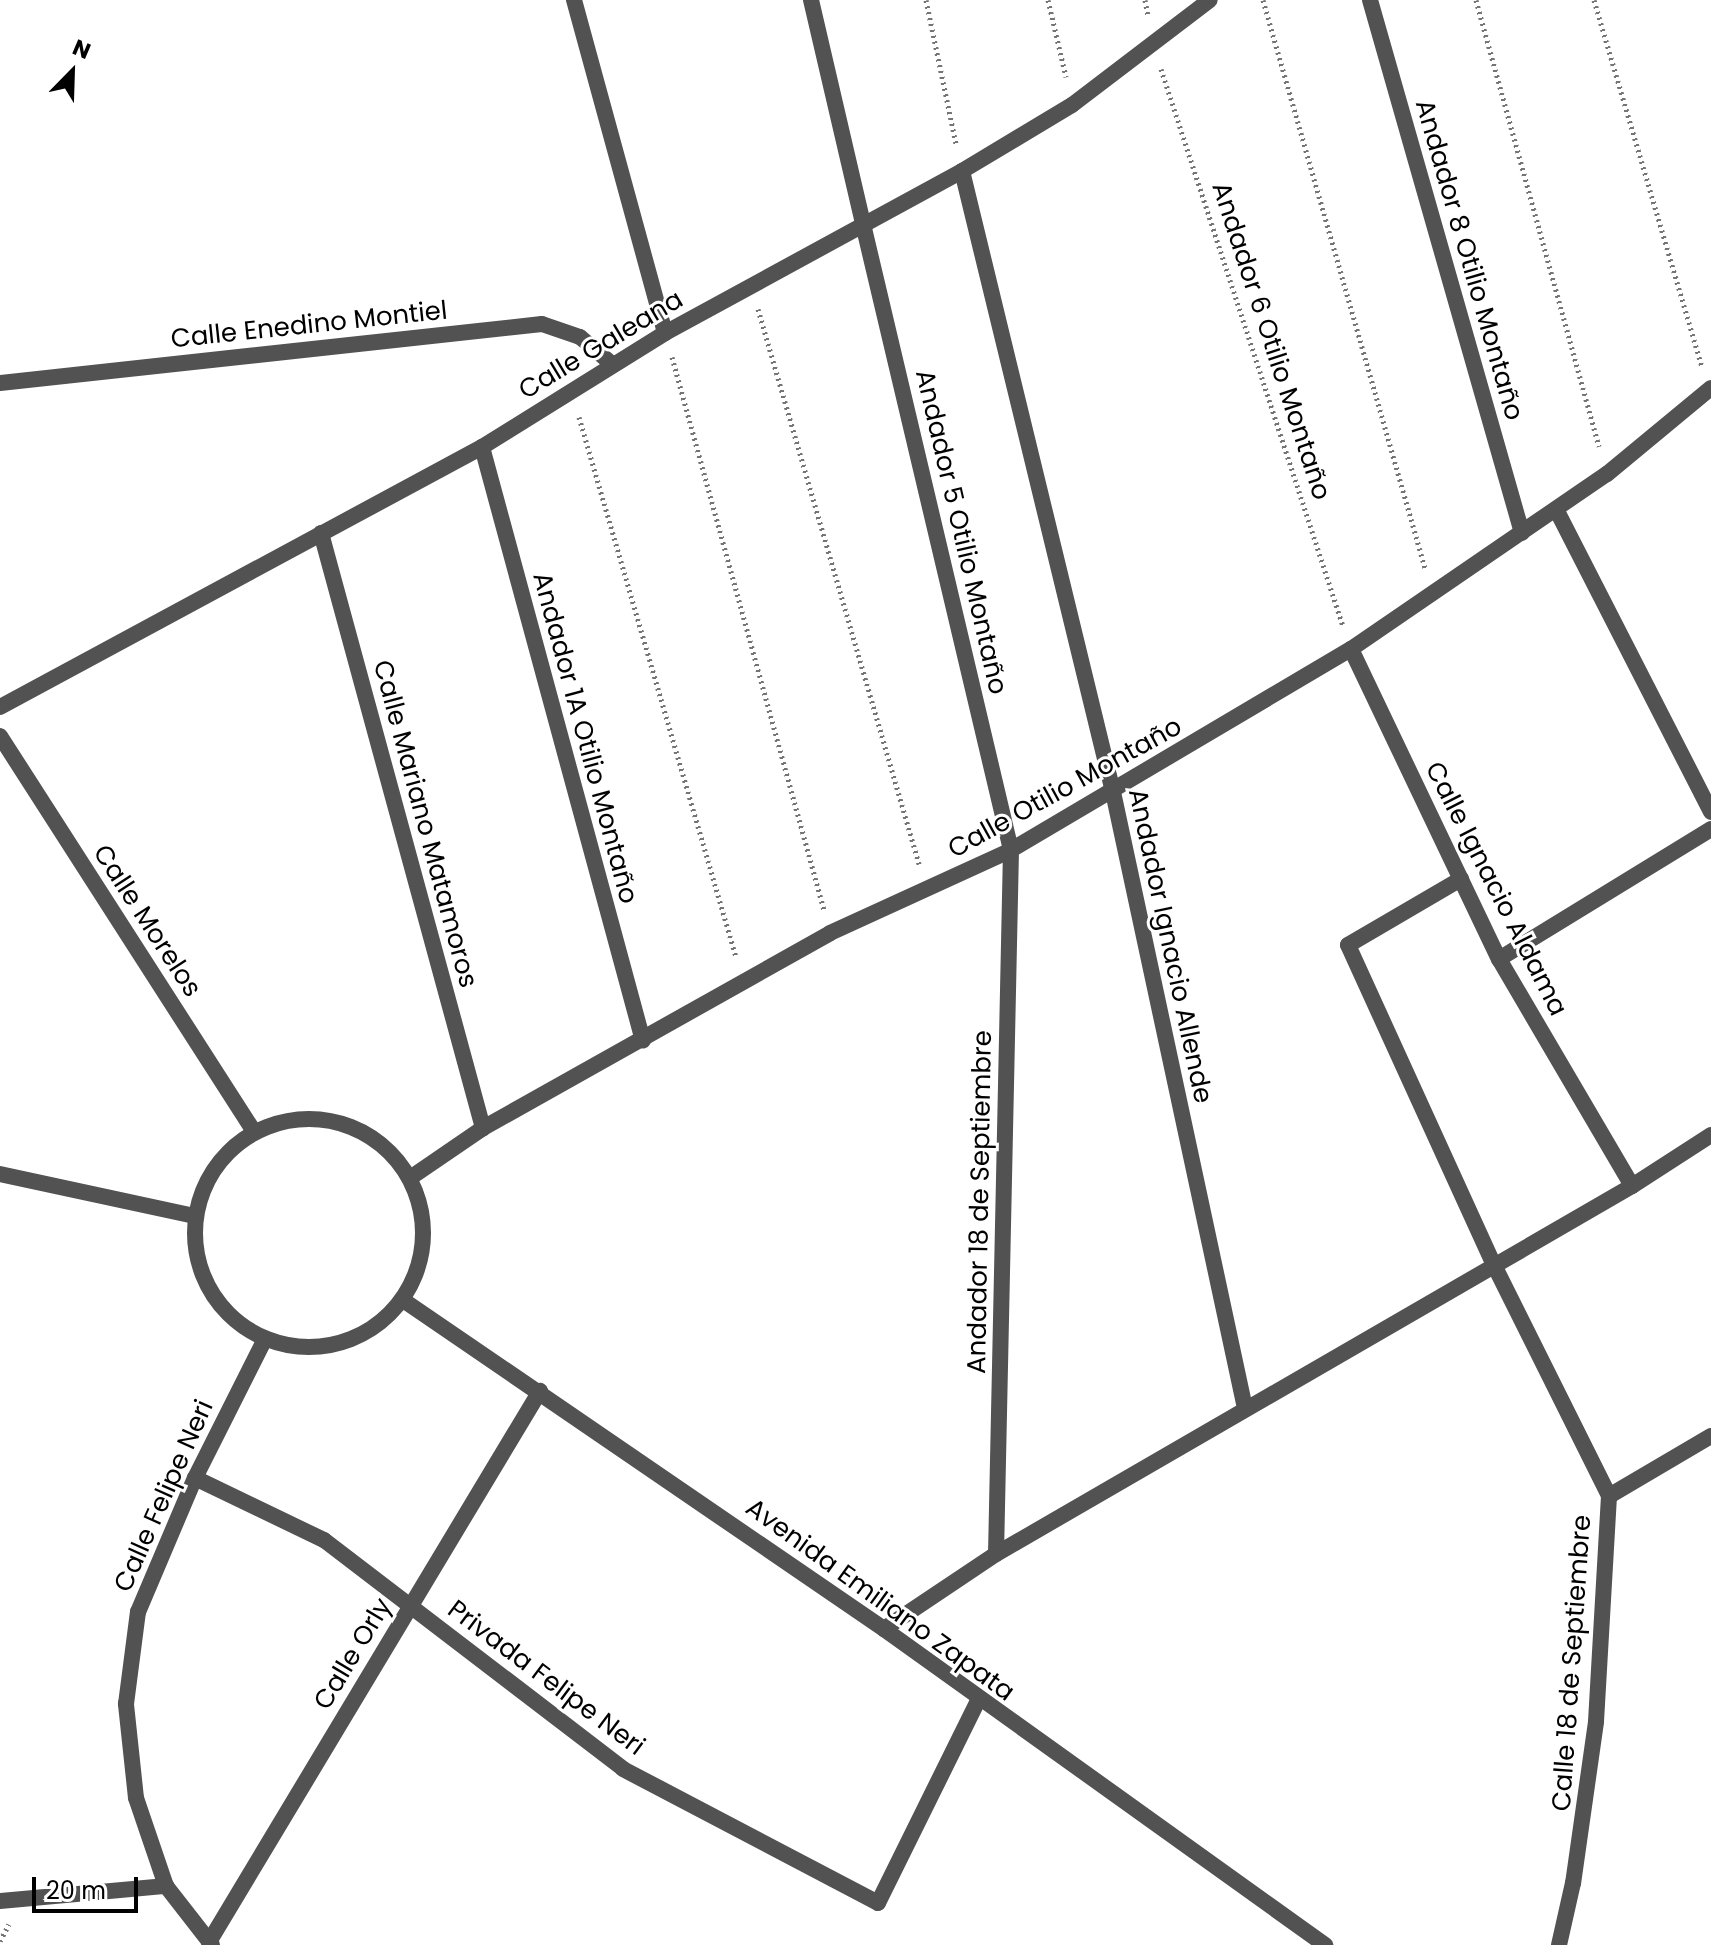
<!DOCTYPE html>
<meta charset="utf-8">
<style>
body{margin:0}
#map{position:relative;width:1711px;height:1945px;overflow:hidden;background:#fff;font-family:Poppins,sans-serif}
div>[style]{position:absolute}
.path>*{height:5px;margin-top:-2.5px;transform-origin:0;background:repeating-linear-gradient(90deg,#747474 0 2px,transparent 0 6px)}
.service>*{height:16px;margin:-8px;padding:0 8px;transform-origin:8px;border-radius:8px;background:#525252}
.minor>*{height:16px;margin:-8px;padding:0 8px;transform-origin:8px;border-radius:8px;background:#525252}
.tertiary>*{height:16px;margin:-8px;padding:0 8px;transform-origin:8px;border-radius:8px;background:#525252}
.tertiary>.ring{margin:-8px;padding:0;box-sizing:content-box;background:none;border:16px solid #525252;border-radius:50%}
span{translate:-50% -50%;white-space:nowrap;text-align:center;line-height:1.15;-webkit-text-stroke:6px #fff;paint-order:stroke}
.street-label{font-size:26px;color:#000}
.north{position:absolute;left:32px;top:32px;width:80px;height:80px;-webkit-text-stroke:6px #fff;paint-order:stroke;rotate:23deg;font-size:22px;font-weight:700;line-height:32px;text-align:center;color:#000}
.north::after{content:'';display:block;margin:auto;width:28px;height:36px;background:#000;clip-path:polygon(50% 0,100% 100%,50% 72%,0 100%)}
.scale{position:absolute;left:32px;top:1877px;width:106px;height:36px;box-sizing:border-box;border:4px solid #000;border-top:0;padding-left:10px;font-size:24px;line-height:28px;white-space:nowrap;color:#000;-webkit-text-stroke:6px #fff;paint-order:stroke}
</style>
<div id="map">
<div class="path">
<div style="left:926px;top:0;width:147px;rotate:78.2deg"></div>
<div style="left:1048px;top:0;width:79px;rotate:76.8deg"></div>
<div style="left:1145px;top:0;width:16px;rotate:79deg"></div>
<div style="left:1263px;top:0;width:591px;rotate:74.08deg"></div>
<div style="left:1476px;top:0;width:463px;rotate:74.6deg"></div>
<div style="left:1594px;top:0;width:383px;rotate:73.6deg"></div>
<div style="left:1161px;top:69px;width:586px;rotate:71.91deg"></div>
<div style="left:758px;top:309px;width:578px;rotate:73.82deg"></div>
<div style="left:672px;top:357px;width:574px;rotate:74.63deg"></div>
<div style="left:579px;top:417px;width:562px;rotate:73.79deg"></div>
<div style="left:0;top:1941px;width:19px;rotate:-62deg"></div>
</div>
<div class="service">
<div style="left:1370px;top:0;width:554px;rotate:74.08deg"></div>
<div style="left:863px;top:224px;width:643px;rotate:76.7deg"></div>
<div style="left:1011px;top:850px;width:704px;rotate:91.22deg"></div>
<div style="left:482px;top:447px;width:615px;rotate:74.83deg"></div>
<div style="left:1348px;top:945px;width:131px;rotate:-30.3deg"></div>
<div style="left:878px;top:1903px;width:225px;rotate:-63.7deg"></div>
<div style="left:1559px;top:1945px;width:64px;rotate:-77.3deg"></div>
</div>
<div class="minor">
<div style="left:574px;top:0;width:345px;rotate:74.7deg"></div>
<div style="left:811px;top:0;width:230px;rotate:76.9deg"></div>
<div style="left:962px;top:171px;width:639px;rotate:76.33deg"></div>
<div style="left:1113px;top:792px;width:630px;rotate:77.91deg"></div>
<div style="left:0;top:383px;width:545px;rotate:-6.21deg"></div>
<div style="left:542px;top:324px;width:40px;rotate:18.9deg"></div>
<div style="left:580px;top:337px;width:42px;rotate:40.2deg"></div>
<div style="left:1557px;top:511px;width:338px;rotate:62.9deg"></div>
<div style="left:321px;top:533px;width:617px;rotate:74.77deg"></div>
<div style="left:1351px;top:649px;width:344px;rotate:64.5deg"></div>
<div style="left:1499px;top:959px;width:263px;rotate:59.6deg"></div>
<div style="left:0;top:707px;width:548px;rotate:-28.34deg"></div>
<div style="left:482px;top:447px;width:216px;rotate:-31.9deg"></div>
<div style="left:665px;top:333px;width:338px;rotate:-28.6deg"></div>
<div style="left:962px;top:171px;width:128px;rotate:-31deg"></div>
<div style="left:1072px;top:105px;width:173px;rotate:-37.3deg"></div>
<div style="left:0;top:736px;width:470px;rotate:57.3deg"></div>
<div style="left:1348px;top:945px;width:352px;rotate:65.5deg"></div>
<div style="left:1494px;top:1265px;width:258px;rotate:63.5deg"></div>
<div style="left:1609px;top:1496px;width:226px;rotate:93.3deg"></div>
<div style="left:1596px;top:1722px;width:163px;rotate:98.1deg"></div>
<div style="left:1499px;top:959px;width:249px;rotate:-31.5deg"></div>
<div style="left:410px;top:1178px;width:88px;rotate:-34.4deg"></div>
<div style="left:483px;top:1128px;width:398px;rotate:-29.3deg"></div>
<div style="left:830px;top:933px;width:199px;rotate:-24.6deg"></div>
<div style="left:1011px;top:850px;width:395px;rotate:-30.6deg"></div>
<div style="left:1351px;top:649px;width:310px;rotate:-34.4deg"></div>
<div style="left:1607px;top:474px;width:135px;rotate:-39.6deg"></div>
<div style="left:195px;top:1478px;width:143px;rotate:25.7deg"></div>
<div style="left:324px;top:1540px;width:377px;rotate:37.4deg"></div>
<div style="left:623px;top:1769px;width:288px;rotate:27.7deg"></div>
<div style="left:1609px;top:1496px;width:118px;rotate:-30.5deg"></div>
<div style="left:884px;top:1629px;width:135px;rotate:-33.8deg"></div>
<div style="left:996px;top:1554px;width:735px;rotate:-30.05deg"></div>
<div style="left:1632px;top:1186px;width:94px;rotate:-32.8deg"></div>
<div style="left:0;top:1901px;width:167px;rotate:-5.2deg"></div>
<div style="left:209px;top:1942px;width:643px;rotate:-59.01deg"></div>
<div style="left:212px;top:1945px;width:75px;rotate:-127.9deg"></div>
<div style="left:166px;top:1886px;width:93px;rotate:-108.8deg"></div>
<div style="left:136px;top:1798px;width:95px;rotate:-96.1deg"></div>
<div style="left:126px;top:1704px;width:93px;rotate:-82.6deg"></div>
<div style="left:138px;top:1612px;width:146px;rotate:-67deg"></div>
<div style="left:195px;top:1478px;width:156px;rotate:-63.3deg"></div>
</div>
<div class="tertiary">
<div class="ring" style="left:195px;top:1119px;width:212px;height:212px"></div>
<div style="left:0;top:1174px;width:199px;rotate:12.2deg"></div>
<div style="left:403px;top:1300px;width:583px;rotate:34.37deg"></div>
<div style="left:884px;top:1629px;width:543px;rotate:35.62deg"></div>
</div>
<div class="street-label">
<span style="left:1469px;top:260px;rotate:74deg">Andador 8 Otilio Montaño</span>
<span style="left:309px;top:325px;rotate:-6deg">Calle Enedino Montiel</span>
<span style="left:1271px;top:341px;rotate:72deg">Andador 6 Otilio Montaño</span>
<span style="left:601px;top:345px;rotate:-31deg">Calle Galeana</span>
<span style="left:961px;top:532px;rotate:77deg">Andador 5 Otilio Montaño</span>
<span style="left:585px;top:738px;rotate:75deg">Andador 1A Otilio Montaño</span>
<span style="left:1065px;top:788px;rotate:-29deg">Calle Otilio Montaño</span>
<span style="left:425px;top:824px;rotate:75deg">Calle Mariano Matamoros</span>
<span style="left:1496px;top:889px;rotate:63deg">Calle Ignacio Aldama</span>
<span style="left:147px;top:921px;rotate:57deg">Calle Morelos</span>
<span style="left:1170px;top:946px;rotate:78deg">Andador Ignacio Allende</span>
<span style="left:980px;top:1202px;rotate:-89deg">Andador 18 de Septiembre</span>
<span style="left:164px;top:1496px;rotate:-66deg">Calle Felipe Neri</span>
<span style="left:880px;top:1600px;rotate:36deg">Avenida Emiliano Zapata</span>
<span style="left:353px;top:1654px;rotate:-59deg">Calle Orly</span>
<span style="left:1572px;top:1663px;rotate:-86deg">Calle 18 de Septiembre</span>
<span style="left:546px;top:1678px;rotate:37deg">Privada Felipe Neri</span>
</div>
<div class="north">N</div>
<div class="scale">20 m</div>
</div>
